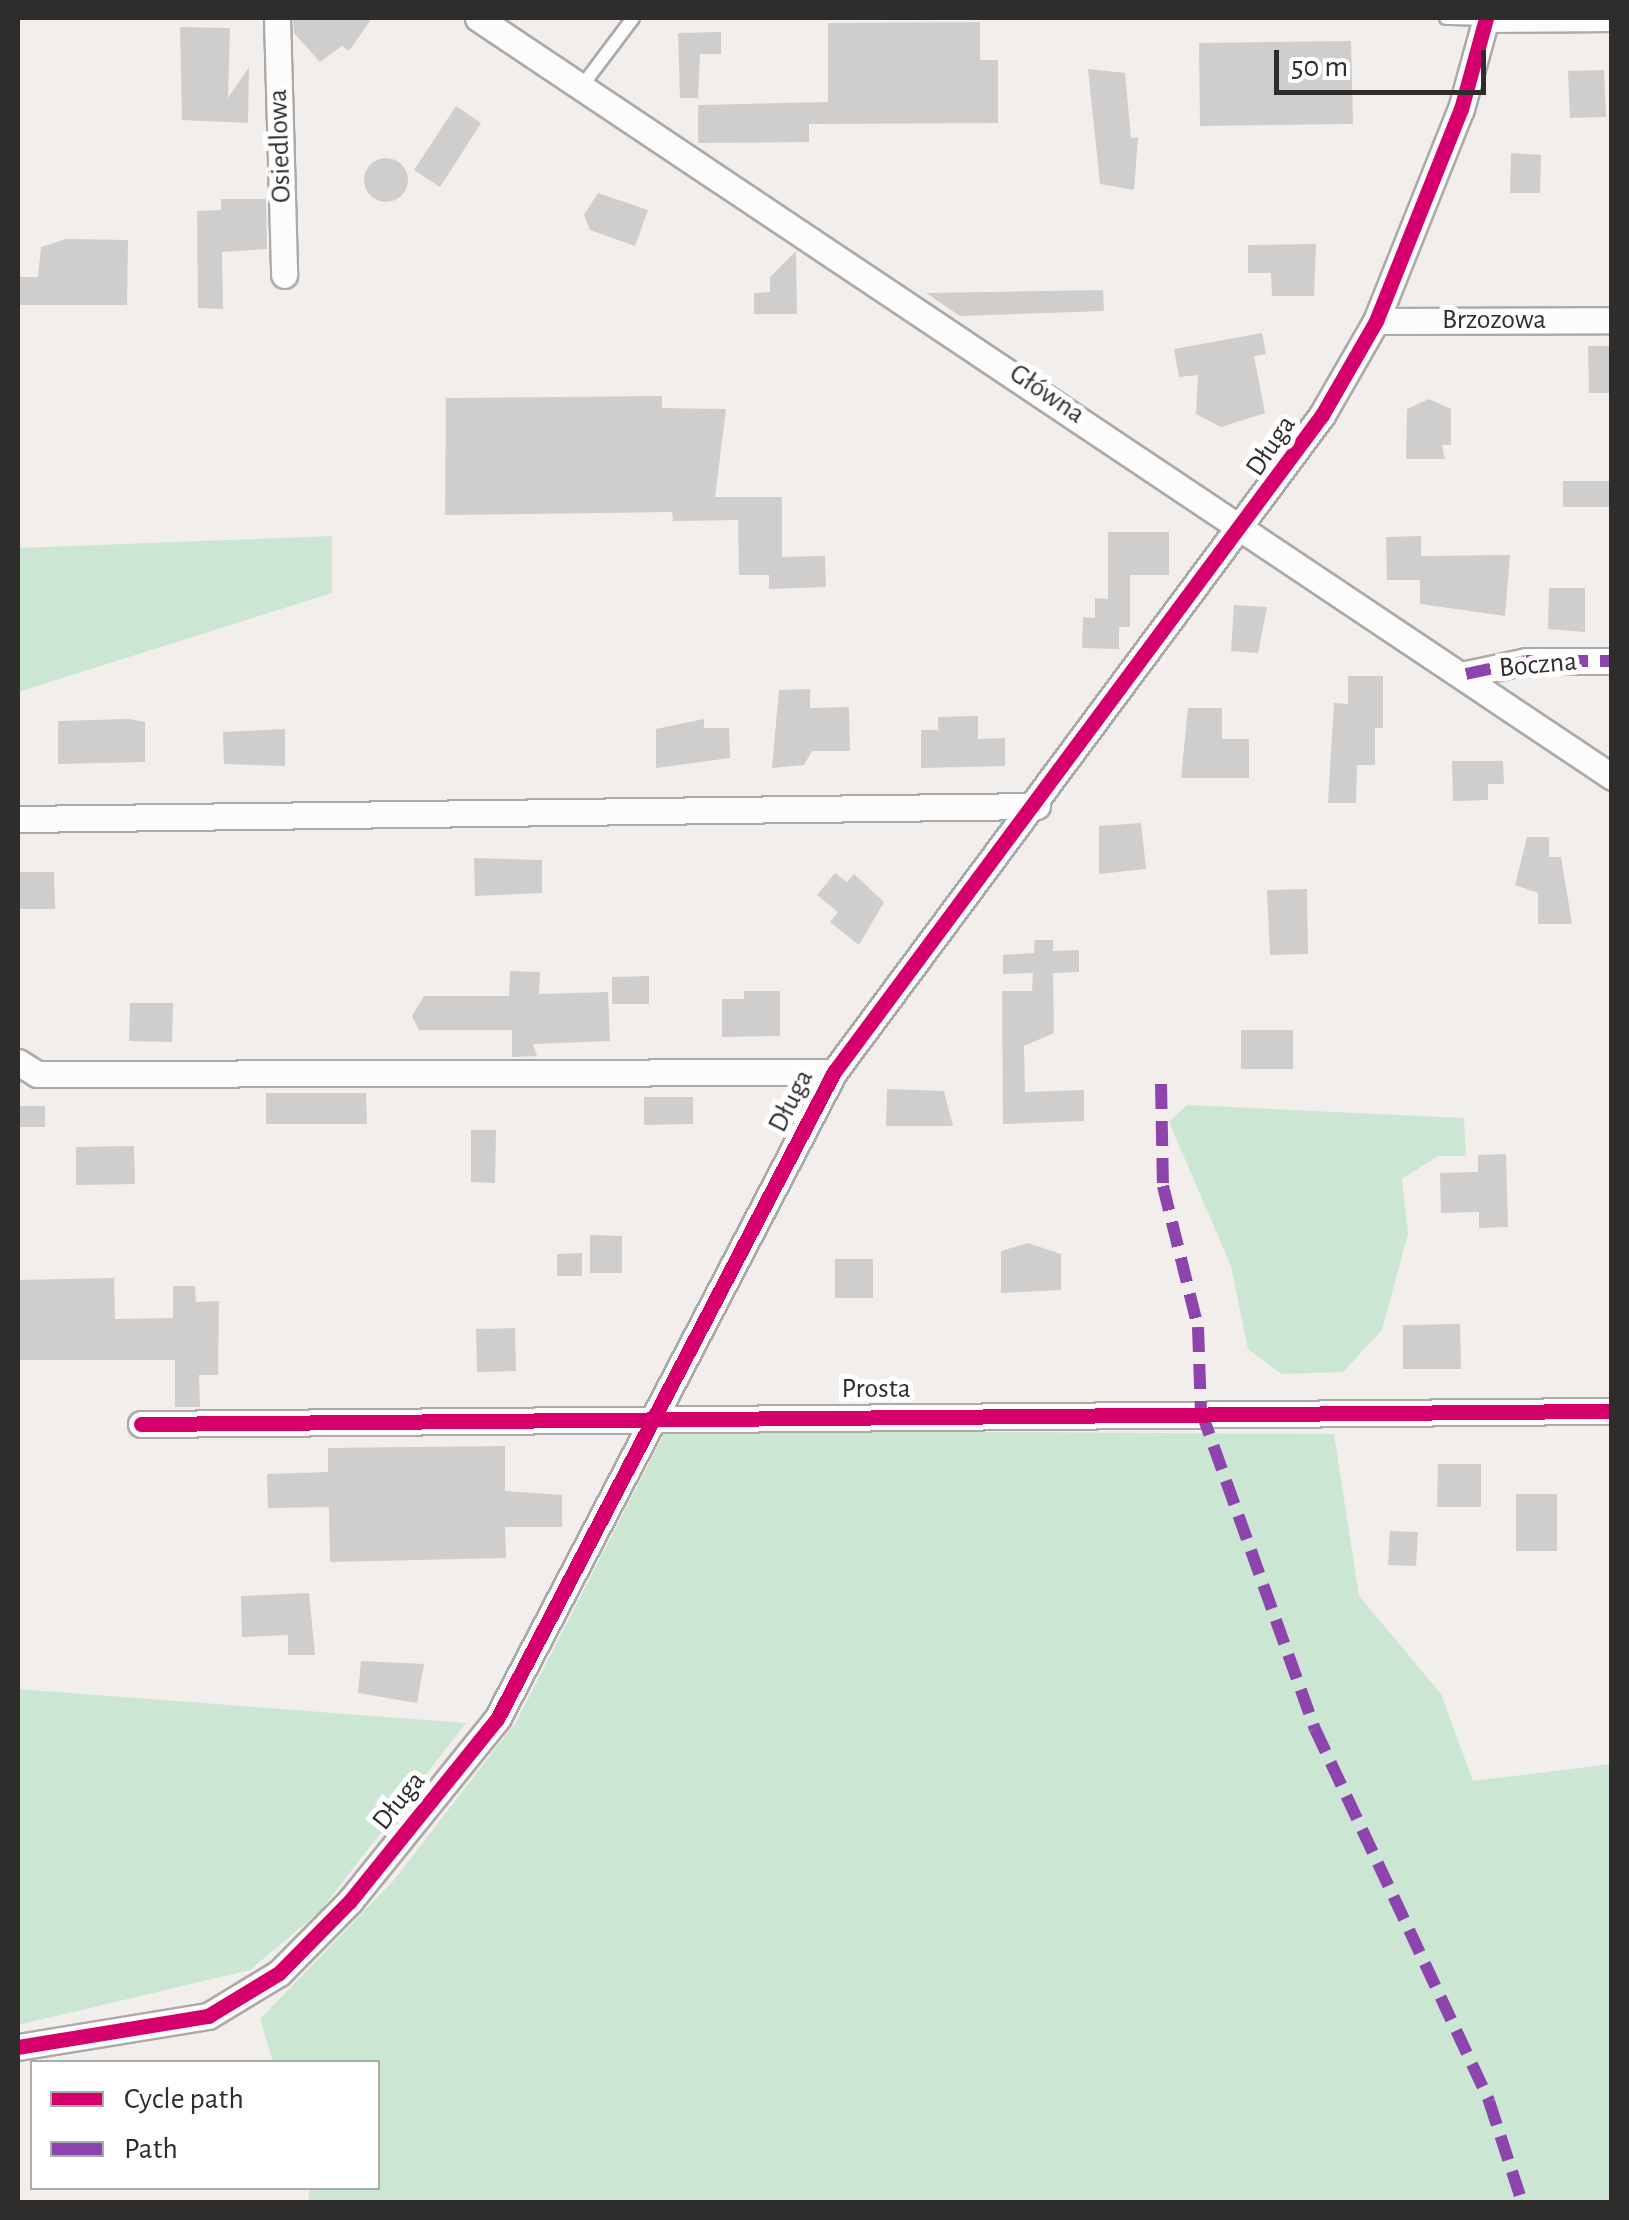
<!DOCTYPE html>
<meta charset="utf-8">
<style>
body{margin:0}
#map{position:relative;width:1629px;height:2220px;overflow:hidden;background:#f1eeec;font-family:"Alegreya Sans",sans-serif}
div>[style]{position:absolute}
.green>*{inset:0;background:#cbe7d4}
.building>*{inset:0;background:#d0cecd}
.round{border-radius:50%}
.roads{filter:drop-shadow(2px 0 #acaaa8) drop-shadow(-2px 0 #acaaa8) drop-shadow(0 2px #acaaa8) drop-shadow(0 -2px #acaaa8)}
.lane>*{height:12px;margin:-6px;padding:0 6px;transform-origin:6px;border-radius:6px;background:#fdfcfc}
.street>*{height:25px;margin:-12.5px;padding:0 12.5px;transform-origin:12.5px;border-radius:12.5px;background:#fdfcfc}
.quiet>*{height:12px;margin-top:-6px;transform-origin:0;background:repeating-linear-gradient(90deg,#8e44ad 0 25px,transparent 0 37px)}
.cycleway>*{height:15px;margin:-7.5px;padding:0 7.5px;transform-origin:7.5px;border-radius:7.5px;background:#d6006c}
span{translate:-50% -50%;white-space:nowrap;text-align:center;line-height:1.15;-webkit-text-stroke:10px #fff;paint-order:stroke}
.street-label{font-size:28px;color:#2f2d2c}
.frame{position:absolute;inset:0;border:20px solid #2f2d2c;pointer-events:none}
.legend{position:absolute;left:30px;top:2060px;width:350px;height:130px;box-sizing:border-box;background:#fff;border:2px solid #acabab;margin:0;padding:12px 18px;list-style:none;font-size:30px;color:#2f2d2c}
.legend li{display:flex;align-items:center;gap:20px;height:50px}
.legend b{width:50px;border:2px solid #acabab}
.scale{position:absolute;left:1274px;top:50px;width:212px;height:45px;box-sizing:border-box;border:5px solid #2f2d2c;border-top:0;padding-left:12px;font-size:30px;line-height:35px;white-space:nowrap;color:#2f2d2c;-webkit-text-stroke:8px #fff;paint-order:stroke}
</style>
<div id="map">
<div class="green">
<div style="clip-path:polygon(332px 536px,332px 593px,18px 692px,18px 548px)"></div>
<div style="clip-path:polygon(1187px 1105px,1464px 1118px,1466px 1156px,1438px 1156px,1402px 1179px,1408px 1234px,1382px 1330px,1343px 1372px,1281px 1374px,1248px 1349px,1231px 1266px,1169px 1122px)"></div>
<div style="clip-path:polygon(666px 1430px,1334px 1434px,1359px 1596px,1441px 1694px,1473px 1781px,1611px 1764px,1611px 2202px,308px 2202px,310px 2188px,378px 2188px,378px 2062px,273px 2062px,260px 2019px,394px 1880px,516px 1722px)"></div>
<div style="clip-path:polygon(18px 1689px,83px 1694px,466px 1723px,320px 1911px,250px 1970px,18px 2025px)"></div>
</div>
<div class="building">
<div style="clip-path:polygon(293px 18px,372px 18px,349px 51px,342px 46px,320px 62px,294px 33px)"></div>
<div style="clip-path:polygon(980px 22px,980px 60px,998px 60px,998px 123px,809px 124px,809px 142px,698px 143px,698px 105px,828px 102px,828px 23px)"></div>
<div style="clip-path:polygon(180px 27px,230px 28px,228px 98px,249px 67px,248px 123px,182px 120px)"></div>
<div style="clip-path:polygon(721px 32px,721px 54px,700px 54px,698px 98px,680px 98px,678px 33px)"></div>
<div style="clip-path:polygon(1351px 41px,1353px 124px,1200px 126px,1199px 43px)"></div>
<div style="clip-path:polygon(1088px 69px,1125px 73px,1131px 138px,1138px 137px,1134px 190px,1100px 184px)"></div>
<div style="clip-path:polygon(1604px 70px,1606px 117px,1570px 118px,1568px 71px)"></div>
<div style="clip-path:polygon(456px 106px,481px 123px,440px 187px,414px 170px)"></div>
<div style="clip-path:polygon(1511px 153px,1541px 155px,1540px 193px,1510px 193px)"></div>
<div class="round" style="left:364px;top:158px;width:44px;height:44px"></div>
<div style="clip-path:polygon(598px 193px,648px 210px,635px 246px,590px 230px,584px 215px)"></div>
<div style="clip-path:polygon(221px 199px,266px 199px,267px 249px,222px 252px,223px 309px,198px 308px,197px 211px,221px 210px)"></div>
<div style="clip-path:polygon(66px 239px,128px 240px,127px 305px,18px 305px,18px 277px,38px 277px,41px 247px)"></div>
<div style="clip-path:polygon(1316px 244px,1314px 296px,1272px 296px,1271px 273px,1248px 273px,1248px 245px)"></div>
<div style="clip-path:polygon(796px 251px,797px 314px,754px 314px,754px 293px,770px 292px,770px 277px)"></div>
<div style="clip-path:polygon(1103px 290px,1104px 311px,960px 316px,926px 293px)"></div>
<div style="clip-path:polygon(1262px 333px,1266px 354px,1254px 356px,1265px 413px,1221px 427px,1196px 414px,1198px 375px,1179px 377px,1174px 349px)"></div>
<div style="clip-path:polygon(1588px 346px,1612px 346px,1612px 393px,1589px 393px)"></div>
<div style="clip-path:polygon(662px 396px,662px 408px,726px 409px,715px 497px,782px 497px,782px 557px,825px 556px,826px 587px,769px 589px,769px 575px,739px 575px,738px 520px,673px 521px,672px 512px,445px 515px,446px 398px)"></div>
<div style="clip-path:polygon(1429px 399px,1451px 409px,1451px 445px,1442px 445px,1445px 459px,1406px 459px,1407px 409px)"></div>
<div style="clip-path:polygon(1563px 481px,1610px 481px,1610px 507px,1563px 507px)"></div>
<div style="clip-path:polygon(1108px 532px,1169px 532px,1169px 575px,1130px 575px,1130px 627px,1119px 627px,1119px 649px,1082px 648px,1083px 617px,1095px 618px,1095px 598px,1108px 599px)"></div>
<div style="clip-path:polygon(1421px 536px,1421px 556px,1510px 555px,1505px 616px,1420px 604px,1420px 580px,1387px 580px,1386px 537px)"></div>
<div style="clip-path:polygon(1549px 588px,1585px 588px,1585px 632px,1548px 629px)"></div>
<div style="clip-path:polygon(1234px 605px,1267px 607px,1258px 653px,1231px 651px)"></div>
<div style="clip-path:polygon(1348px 676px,1383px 676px,1383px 728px,1375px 728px,1375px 765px,1357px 765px,1356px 803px,1328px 803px,1334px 703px,1348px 704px)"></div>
<div style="clip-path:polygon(810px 689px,810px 708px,849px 707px,850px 751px,812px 751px,804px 765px,772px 768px,779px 690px)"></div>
<div style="clip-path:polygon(1188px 708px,1222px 708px,1222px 739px,1249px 739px,1249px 778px,1181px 778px)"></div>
<div style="clip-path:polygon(978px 716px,978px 739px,1005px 738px,1005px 766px,921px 768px,921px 730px,938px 730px,938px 717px)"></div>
<div style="clip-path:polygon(129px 719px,145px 722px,145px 762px,58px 764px,58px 721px)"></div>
<div style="clip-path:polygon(704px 719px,704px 728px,729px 728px,730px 758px,656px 768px,656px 729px)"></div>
<div style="clip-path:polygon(285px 729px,285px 766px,224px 764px,223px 732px)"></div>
<div style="clip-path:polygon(1452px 761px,1503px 761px,1504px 784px,1488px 784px,1488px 800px,1453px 801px)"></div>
<div style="clip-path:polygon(1141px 823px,1146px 869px,1099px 874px,1099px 826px)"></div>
<div style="clip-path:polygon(1527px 837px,1549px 837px,1549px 857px,1561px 857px,1572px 924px,1538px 924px,1538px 893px,1515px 885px)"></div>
<div style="clip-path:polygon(474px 858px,542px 860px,542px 893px,475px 896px)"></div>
<div style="clip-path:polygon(18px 872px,54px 872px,55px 909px,18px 909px)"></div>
<div style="clip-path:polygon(835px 873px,847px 882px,854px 874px,884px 902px,859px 945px,830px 922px,838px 912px,817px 895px)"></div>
<div style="clip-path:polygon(1307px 889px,1308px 954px,1270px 955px,1267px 890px)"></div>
<div style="clip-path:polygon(1035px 940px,1053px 940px,1053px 951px,1079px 950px,1079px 972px,1053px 973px,1054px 1033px,1024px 1046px,1025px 1092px,1084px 1090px,1084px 1121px,1003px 1124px,1002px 991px,1032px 991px,1033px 973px,1003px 974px,1003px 955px,1034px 953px)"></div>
<div style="clip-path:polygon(510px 971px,540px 972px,539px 994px,608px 992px,610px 1041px,533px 1044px,537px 1056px,512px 1057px,512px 1030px,419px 1030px,412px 1016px,424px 996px,509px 996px)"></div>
<div style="clip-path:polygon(649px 976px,649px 1004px,612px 1004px,612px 977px)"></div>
<div style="clip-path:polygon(744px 991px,780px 991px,780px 1036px,722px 1037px,722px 999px,744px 999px)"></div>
<div style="clip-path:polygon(130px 1003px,173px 1003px,172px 1042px,129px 1041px)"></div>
<div style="clip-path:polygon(1241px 1030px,1293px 1030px,1293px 1069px,1241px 1069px)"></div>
<div style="clip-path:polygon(887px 1089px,944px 1091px,953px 1126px,886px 1126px)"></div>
<div style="clip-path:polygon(266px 1093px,366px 1093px,367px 1124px,266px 1124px)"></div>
<div style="clip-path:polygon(644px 1097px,693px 1097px,693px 1124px,644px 1125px)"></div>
<div style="clip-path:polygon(18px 1106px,45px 1106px,45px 1127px,18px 1127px)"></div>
<div style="clip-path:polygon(471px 1130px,496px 1130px,495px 1183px,471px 1182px)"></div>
<div style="clip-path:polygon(134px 1146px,135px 1184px,76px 1185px,76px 1147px)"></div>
<div style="clip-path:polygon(1506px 1154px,1508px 1227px,1479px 1228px,1479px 1212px,1441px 1213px,1440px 1173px,1478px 1172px,1478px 1155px)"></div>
<div style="clip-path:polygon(590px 1235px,622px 1236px,622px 1273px,590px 1273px)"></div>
<div style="clip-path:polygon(1028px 1243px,1061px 1254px,1061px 1290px,1001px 1293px,1001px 1251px)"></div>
<div style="clip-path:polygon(582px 1253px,582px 1276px,557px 1276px,557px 1254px)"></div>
<div style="clip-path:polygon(835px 1259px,873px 1259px,873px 1298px,835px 1298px)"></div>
<div style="clip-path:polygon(114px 1278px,115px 1319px,173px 1318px,173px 1286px,195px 1286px,196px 1302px,219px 1301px,218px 1375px,199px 1375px,200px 1407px,175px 1407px,175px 1360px,18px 1360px,18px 1280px)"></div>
<div style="clip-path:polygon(1460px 1324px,1461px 1369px,1403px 1369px,1403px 1325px)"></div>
<div style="clip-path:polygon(515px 1328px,516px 1371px,477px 1372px,476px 1329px)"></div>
<div style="clip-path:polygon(505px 1446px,505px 1491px,562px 1495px,562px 1527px,505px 1527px,506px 1558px,330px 1562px,329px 1507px,268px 1508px,267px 1474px,328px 1472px,328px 1448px)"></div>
<div style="clip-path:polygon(1438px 1464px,1481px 1464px,1481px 1507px,1437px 1507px)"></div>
<div style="clip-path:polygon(1516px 1494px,1557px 1494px,1557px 1551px,1516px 1551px)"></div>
<div style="clip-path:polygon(1390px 1531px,1418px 1532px,1416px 1566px,1388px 1565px)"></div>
<div style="clip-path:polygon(309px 1593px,315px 1655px,288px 1655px,288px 1635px,242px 1637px,241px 1596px)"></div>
<div style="clip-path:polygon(361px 1661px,424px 1664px,417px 1703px,358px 1693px)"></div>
</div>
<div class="roads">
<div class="lane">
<div style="left:1446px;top:18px;width:40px;rotate:1.4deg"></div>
<div style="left:582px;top:86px;width:85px;rotate:-53.1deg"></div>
</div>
<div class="street">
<div style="left:277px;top:18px;width:257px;rotate:88.4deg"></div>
<div style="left:478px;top:18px;width:1365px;rotate:33.79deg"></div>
<div style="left:1486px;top:19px;width:126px;rotate:-0.5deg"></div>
<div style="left:1376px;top:321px;width:236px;rotate:-0.2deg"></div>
<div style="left:1466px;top:674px;width:61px;rotate:-12.2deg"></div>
<div style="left:1526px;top:661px;width:86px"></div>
<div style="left:18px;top:819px;width:1019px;rotate:-0.73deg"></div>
<div style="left:18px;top:1062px;width:22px;rotate:32deg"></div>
<div style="left:37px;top:1074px;width:797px;rotate:-0.14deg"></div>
<div style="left:141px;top:1424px;width:1471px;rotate:-0.51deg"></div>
<div style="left:18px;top:2047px;width:193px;rotate:-9.3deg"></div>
<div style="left:208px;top:2016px;width:83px;rotate:-31.2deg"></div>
<div style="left:279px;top:1973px;width:101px;rotate:-45.4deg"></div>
<div style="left:350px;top:1901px;width:234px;rotate:-51.1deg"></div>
<div style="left:497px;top:1719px;width:730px;rotate:-62.49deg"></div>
<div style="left:834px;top:1072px;width:818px;rotate:-53.4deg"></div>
<div style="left:1322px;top:415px;width:108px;rotate:-60.1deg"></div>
<div style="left:1376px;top:321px;width:228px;rotate:-68.2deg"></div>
<div style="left:1461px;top:109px;width:94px;rotate:-74.6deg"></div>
</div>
</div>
<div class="quiet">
<div style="left:1466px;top:674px;width:61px;rotate:-12.2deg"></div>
<div style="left:1526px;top:661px;width:86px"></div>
<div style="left:1161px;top:1084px;width:102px;rotate:88.9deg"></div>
<div style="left:1163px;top:1186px;width:145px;rotate:76.1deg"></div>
<div style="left:1198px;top:1327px;width:84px;rotate:88deg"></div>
<div style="left:1201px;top:1411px;width:338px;rotate:70.3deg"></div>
<div style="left:1315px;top:1729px;width:411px;rotate:64.9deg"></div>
<div style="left:1489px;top:2101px;width:106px;rotate:71.9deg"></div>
</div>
<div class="cycleway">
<div style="left:141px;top:1424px;width:1471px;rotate:-0.51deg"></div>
<div style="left:18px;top:2047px;width:193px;rotate:-9.3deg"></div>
<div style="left:208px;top:2016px;width:83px;rotate:-31.2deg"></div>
<div style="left:279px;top:1973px;width:101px;rotate:-45.4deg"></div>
<div style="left:350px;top:1901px;width:234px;rotate:-51.1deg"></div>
<div style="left:497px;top:1719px;width:730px;rotate:-62.49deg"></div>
<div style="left:834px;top:1072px;width:818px;rotate:-53.4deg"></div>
<div style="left:1322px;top:415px;width:108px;rotate:-60.1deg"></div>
<div style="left:1376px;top:321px;width:228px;rotate:-68.2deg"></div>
<div style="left:1461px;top:109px;width:94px;rotate:-74.6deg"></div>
</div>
<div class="street-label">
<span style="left:280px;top:146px;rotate:-92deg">Osiedlowa</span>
<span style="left:1494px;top:320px">Brzozowa</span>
<span style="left:1047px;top:394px;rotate:34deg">Główna</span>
<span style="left:1271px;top:446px;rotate:-56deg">Długa</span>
<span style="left:1538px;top:665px;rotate:-5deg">Boczna</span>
<span style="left:791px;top:1101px;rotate:-63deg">Długa</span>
<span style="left:876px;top:1389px">Prosta</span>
<span style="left:399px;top:1801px;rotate:-51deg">Długa</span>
</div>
<div class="frame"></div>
<ul class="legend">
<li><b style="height:12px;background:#d6006c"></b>Cycle path</li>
<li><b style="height:12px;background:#8e44ad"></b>Path</li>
</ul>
<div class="scale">50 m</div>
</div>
